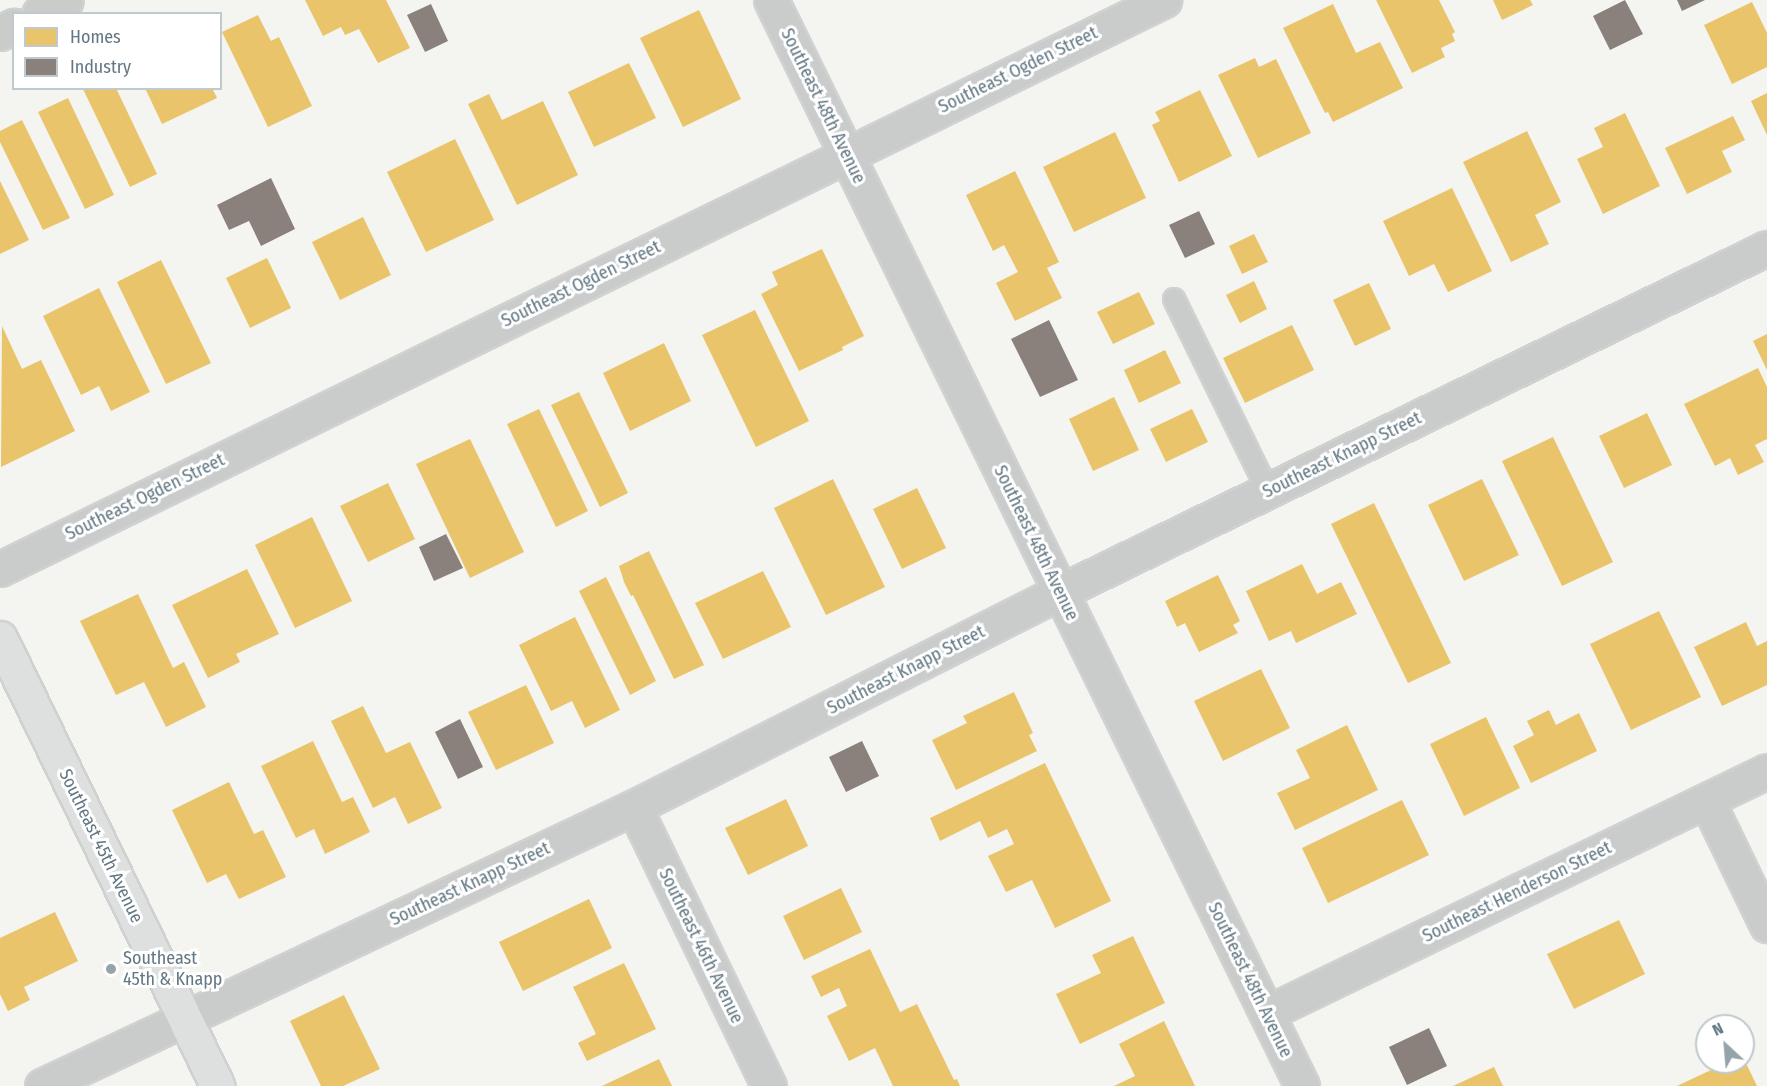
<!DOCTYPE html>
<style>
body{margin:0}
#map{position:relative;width:1767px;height:1086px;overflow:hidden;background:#f4f4f1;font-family:"Fira Sans Condensed",sans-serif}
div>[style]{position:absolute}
.homes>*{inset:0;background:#e9c46a}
.industry>*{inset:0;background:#8a817c}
.roads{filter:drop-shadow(2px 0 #d0d2d1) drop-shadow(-2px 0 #d0d2d1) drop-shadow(0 2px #d0d2d1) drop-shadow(0 -2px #d0d2d1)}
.lane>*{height:20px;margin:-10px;padding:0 10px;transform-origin:10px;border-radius:10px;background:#cacbcb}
.street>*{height:33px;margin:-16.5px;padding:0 16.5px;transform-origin:16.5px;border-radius:16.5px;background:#cacbcb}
.secondary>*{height:33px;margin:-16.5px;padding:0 16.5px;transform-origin:16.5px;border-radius:16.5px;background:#dedfdf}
.dots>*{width:16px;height:16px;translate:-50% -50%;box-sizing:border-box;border:3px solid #fff;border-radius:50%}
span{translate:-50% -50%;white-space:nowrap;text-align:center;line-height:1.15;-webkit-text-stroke:6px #fff;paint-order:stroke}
.street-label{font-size:18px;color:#627783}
.poi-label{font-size:18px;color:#627783}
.left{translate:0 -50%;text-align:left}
.legend{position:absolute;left:12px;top:12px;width:210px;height:78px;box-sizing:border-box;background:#fff;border:2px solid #c0c9cd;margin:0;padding:8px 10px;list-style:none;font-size:18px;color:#627783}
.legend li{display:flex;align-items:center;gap:12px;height:30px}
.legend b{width:30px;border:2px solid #c0c9cd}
.north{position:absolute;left:1695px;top:1014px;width:60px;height:60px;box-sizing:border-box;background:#fff;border:2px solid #c0c9cd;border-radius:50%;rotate:334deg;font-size:16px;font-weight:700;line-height:24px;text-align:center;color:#627783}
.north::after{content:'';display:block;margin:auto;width:21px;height:27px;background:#95a3aa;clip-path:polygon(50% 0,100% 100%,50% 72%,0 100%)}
</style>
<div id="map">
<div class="homes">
<div style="clip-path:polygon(305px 0,386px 0,410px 48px,378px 63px,359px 29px,345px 35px,341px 27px,323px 36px)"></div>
<div style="clip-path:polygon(1376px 0,1439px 0,1455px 32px,1452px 34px,1455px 41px,1441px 48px,1445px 57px,1412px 73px)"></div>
<div style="clip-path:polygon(1493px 0,1530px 0,1533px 5px,1502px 20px)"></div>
<div style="clip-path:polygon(1752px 2px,1767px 33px,1767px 67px,1732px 84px,1704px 25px)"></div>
<div style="clip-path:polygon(1333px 4px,1356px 53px,1380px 42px,1403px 88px,1333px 122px,1328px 112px,1325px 113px,1283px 28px)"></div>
<div style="clip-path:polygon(699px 10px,741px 99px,683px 127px,640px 38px)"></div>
<div style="clip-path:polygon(258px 15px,271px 41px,279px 37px,312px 106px,268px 127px,222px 32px)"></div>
<div style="clip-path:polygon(1255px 58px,1259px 67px,1276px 59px,1311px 133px,1258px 158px,1218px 75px)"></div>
<div style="clip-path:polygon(629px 63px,656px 118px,594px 147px,568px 92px)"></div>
<div style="clip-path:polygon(116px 88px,157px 174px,130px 187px,83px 89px)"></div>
<div style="clip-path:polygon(145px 88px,212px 88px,217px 98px,162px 124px)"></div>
<div style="clip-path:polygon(1200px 90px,1232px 156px,1179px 182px,1152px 125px,1160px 121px,1155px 112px)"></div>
<div style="clip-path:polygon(1767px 93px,1767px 135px,1751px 101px)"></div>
<div style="clip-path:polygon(489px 94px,502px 120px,543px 101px,578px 175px,517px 205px,468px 104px)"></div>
<div style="clip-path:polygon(68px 98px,114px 195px,85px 209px,38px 112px)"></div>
<div style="clip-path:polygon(1625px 113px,1660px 186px,1603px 214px,1577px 159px,1603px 147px,1594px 128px)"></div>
<div style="clip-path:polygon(1733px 116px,1745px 140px,1722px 151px,1732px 172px,1687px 194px,1665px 148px)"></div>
<div style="clip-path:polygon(22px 120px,70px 218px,43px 230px,0 142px,0 131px)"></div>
<div style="clip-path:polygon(1527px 131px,1561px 202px,1535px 215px,1549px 244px,1511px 262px,1463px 162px)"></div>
<div style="clip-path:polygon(1115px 132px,1146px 198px,1074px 232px,1043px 167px)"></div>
<div style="clip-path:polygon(455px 139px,494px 220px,426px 252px,387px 172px)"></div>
<div style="clip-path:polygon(1015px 171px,1059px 262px,1047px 268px,1062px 298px,1015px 321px,996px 283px,1018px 272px,1004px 245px,993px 251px,966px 195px)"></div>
<div style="clip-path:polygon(0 181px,29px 240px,0 254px)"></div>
<div style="clip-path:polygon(1452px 188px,1492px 271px,1448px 292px,1434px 264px,1409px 276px,1383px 221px)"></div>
<div style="clip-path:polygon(363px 217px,391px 275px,340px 300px,312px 242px)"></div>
<div style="clip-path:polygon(1254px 234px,1268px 262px,1242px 274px,1229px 246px)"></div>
<div style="clip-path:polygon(822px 249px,864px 336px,842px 347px,843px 350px,799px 371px,761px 294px,778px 285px,772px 272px)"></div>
<div style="clip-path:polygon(267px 258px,291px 308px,250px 328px,226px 278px)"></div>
<div style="clip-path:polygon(161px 260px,211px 363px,166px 384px,117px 282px)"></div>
<div style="clip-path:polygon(1254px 281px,1267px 309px,1240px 323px,1226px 295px)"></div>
<div style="clip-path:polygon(1369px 283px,1391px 329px,1355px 346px,1333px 300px)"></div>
<div style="clip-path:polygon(99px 288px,150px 392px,111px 411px,99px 386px,81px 395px,43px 316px)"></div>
<div style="clip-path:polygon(1139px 292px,1155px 324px,1113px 344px,1097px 312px)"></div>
<div style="clip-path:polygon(755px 310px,809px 421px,756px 447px,702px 335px)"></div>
<div style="clip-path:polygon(1292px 325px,1314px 370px,1245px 403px,1223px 358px)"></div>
<div style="clip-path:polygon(2px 326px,22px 369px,41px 360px,75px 431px,1px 467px)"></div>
<div style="clip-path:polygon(1767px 334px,1767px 370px,1753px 341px)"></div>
<div style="clip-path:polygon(664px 343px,691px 401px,630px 431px,603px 373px)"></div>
<div style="clip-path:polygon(1165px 350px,1181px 383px,1139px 403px,1124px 370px)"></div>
<div style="clip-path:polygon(1758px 368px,1767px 387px,1767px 439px,1755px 445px,1764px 462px,1738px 475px,1730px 458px,1715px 466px,1684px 404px)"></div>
<div style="clip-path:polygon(579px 392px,628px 493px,600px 507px,551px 405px)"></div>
<div style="clip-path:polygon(1114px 397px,1139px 450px,1093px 471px,1069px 419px)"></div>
<div style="clip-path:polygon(539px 409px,588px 511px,556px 527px,507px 424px)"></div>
<div style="clip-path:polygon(1192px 409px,1208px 442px,1166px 462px,1150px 429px)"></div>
<div style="clip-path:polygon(1647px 413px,1672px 465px,1624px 488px,1599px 436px)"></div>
<div style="clip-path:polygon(1553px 437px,1613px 562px,1562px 586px,1502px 461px)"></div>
<div style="clip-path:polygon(470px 439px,524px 552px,470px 578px,416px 464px)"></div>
<div style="clip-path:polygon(833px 479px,885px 587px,826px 615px,774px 508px)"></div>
<div style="clip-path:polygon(1482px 479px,1519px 555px,1464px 581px,1428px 505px)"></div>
<div style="clip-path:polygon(388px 483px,415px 539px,368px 562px,340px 506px)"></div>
<div style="clip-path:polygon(917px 488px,946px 548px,902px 569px,873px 509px)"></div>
<div style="clip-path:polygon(1374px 503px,1451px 663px,1408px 683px,1331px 524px)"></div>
<div style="clip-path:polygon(312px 517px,352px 601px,295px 628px,255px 545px)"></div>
<div style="clip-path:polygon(649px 551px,704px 665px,674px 679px,633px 595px,631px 596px,624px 582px,619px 566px)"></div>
<div style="clip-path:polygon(1302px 564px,1317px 594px,1341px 582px,1357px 614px,1296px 643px,1291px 631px,1269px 641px,1246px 591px)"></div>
<div style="clip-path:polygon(247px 569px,279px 634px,236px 654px,240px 662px,208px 678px,172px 605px)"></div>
<div style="clip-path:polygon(763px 571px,791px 627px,723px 659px,695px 603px)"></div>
<div style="clip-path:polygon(1218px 575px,1240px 621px,1233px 625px,1238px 633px,1199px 652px,1185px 623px,1177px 627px,1165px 601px)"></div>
<div style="clip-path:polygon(606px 577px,656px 681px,630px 695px,579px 591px)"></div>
<div style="clip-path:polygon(138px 594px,173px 668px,184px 662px,206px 707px,166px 727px,144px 682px,116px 695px,80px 621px)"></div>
<div style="clip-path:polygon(1659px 611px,1701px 697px,1631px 730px,1590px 644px)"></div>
<div style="clip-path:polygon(575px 617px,620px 710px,585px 728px,572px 701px,551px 711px,519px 645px)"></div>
<div style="clip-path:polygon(1746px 622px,1757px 646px,1767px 641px,1767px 685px,1722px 706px,1694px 647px)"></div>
<div style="clip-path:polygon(1261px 669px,1290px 728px,1223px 761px,1194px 701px)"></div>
<div style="clip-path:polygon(526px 685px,554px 743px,496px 770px,468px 712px)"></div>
<div style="clip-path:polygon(1014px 692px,1033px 733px,1029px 735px,1037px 751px,956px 790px,932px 740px,967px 723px,963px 716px)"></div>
<div style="clip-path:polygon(363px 706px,386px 753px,410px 742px,442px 808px,408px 824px,395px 797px,373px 808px,331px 721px)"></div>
<div style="clip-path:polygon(1549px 710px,1556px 725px,1579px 713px,1597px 751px,1531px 783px,1513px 746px,1534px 735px,1527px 721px)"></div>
<div style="clip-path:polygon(1486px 717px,1520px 788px,1464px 816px,1430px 744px)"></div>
<div style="clip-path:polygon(1347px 725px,1378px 790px,1295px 830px,1277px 793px,1310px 778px,1296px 750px)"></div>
<div style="clip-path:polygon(313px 741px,342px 802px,353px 797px,370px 832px,325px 854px,314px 829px,296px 838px,261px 766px)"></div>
<div style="clip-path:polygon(1045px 763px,1111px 901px,1055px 928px,1032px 880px,1006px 892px,988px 856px,1014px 844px,1007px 829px,988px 838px,980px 821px,940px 841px,930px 818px)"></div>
<div style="clip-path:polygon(229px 782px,254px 834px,263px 830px,286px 877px,239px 899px,226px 874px,207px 883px,172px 810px)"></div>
<div style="clip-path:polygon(786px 799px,808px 846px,748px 875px,725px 828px)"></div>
<div style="clip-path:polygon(1402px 800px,1429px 855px,1328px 903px,1302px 848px)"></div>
<div style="clip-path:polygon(841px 888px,862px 932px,804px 960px,783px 916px)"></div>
<div style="clip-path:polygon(589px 899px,612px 948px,523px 991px,499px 942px)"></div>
<div style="clip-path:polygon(55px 912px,78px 961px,24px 987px,30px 1000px,8px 1011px,0 994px,0 938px)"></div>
<div style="clip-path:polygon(1619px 920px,1645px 974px,1574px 1009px,1547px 954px)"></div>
<div style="clip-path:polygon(1133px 936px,1165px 1003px,1080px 1044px,1056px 994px,1101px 973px,1092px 955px)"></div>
<div style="clip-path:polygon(870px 949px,900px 1012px,917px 1004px,954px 1080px,957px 1079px,960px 1086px,893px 1086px,875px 1048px,849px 1061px,827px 1016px,847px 1006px,839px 988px,821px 997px,811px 976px)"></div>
<div style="clip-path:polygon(624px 963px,656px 1029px,587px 1061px,578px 1043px,596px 1034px,573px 987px)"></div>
<div style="clip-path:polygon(344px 995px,380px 1069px,343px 1086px,321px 1086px,290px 1021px)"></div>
<div style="clip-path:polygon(1164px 1021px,1195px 1086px,1114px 1086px,1135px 1076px,1119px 1044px)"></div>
<div style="clip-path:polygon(1743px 1057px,1757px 1086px,1677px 1086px,1728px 1062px,1743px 1062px)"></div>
<div style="clip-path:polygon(659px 1059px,672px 1086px,602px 1086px)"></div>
<div style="clip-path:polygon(1494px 1067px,1503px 1086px,1453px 1086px)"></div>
</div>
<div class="industry">
<div style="clip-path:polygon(1625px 0,1643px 34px,1610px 50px,1593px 16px)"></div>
<div style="clip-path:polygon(1677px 0,1705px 0,1682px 11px)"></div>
<div style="clip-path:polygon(431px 4px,448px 41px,425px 52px,407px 15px)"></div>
<div style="clip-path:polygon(271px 178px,295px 229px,261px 246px,249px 221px,229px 230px,217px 205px)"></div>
<div style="clip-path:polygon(1199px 211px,1215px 244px,1185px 258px,1169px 225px)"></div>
<div style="clip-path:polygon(1049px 320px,1078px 380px,1040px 397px,1011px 339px)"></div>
<div style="clip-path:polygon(446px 534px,463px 568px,434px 581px,419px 547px)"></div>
<div style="clip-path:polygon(460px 719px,483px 767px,458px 779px,435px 732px)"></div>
<div style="clip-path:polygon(862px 741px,879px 776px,846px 792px,829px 757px)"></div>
<div style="clip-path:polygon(1429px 1028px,1447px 1066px,1407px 1085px,1389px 1047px)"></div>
</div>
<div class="roads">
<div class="lane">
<div style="left:1174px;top:299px;width:214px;rotate:63.9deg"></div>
</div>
<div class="street">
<div style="left:771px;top:0;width:1209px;rotate:63.94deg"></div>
<div style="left:39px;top:14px;width:30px;rotate:-27deg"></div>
<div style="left:0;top:33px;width:16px;rotate:-27deg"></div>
<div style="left:0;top:569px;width:1296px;rotate:-26.05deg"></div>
<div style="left:1707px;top:801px;width:138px;rotate:64.2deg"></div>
<div style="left:634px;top:807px;width:310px;rotate:64.2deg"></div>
<div style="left:1267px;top:1013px;width:555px;rotate:-25.83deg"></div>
<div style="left:42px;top:1086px;width:654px;rotate:-25.23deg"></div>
<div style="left:634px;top:807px;width:477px;rotate:-26.8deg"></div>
<div style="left:1060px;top:592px;width:786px;rotate:-25.95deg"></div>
</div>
<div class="secondary">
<div style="left:0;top:638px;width:498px;rotate:64.1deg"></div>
</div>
</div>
<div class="dots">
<div style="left:111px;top:969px;background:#95a3aa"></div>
</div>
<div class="street-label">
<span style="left:1018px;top:70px;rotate:-26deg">Southeast Ogden Street</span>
<span style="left:823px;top:106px;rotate:64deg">Southeast 48th Avenue</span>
<span style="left:581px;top:284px;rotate:-26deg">Southeast Ogden Street</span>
<span style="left:1342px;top:455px;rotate:-26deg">Southeast Knapp Street</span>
<span style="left:145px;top:497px;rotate:-26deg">Southeast Ogden Street</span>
<span style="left:1036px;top:543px;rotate:64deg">Southeast 48th Avenue</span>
<span style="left:906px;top:670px;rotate:-27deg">Southeast Knapp Street</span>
<span style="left:101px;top:846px;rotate:64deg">Southeast 45th Avenue</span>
<span style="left:470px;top:884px;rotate:-25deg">Southeast Knapp Street</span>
<span style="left:1517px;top:892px;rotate:-26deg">Southeast Henderson Street</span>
<span style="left:701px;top:946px;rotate:64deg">Southeast 46th Avenue</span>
<span style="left:1250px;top:980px;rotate:64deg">Southeast 48th Avenue</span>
</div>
<div class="poi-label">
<span class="left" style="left:123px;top:969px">Southeast<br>45th &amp; Knapp</span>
</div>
<ul class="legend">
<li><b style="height:16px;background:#e9c46a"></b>Homes</li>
<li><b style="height:16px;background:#8a817c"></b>Industry</li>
</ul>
<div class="north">N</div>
</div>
